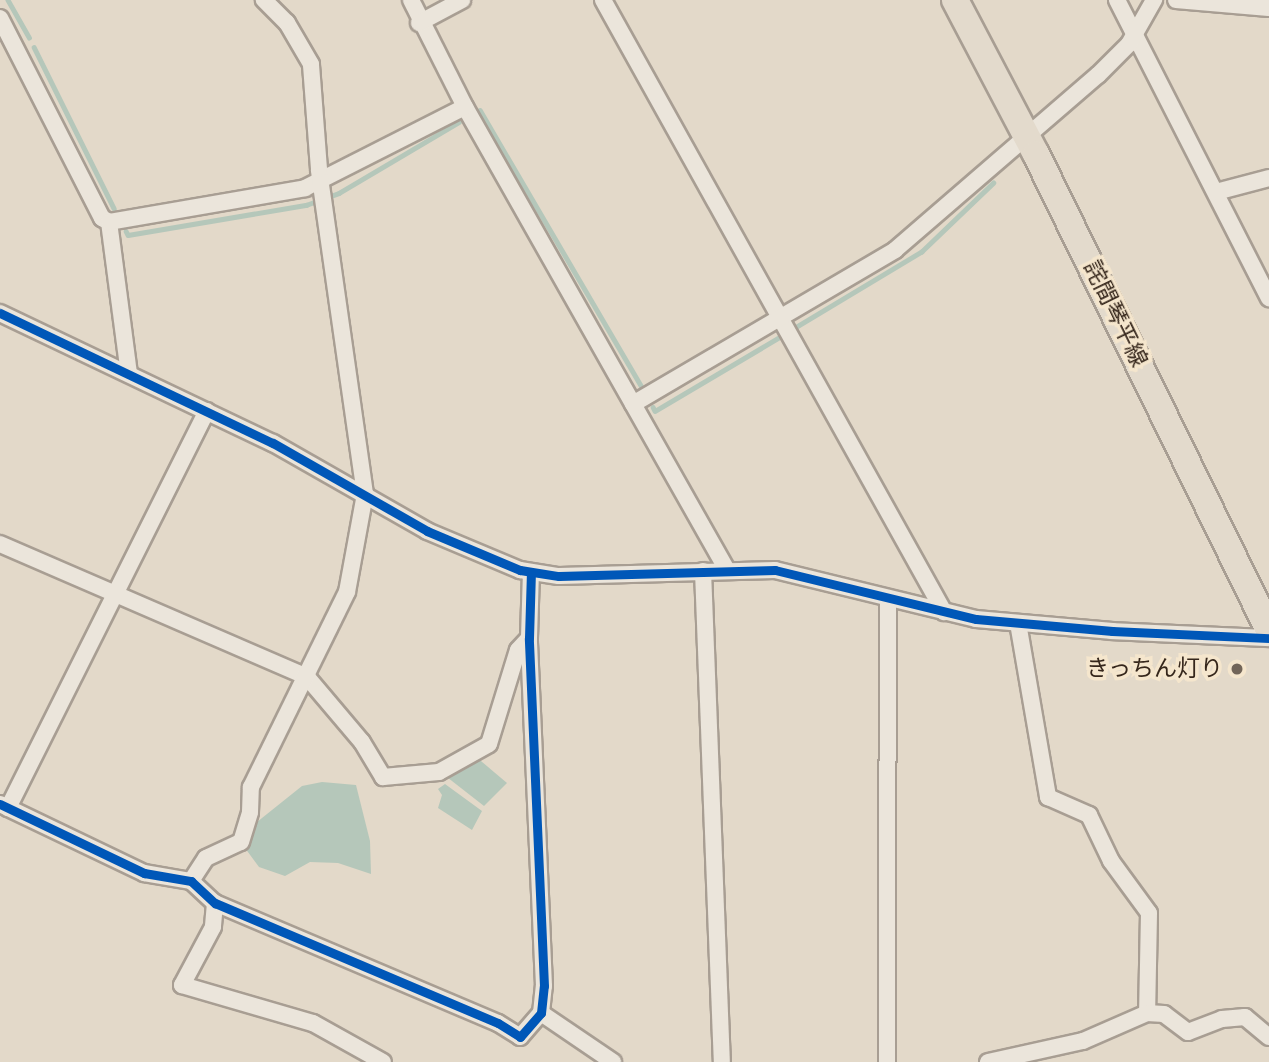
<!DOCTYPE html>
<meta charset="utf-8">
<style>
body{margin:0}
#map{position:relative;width:1269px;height:1062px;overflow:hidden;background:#e3d9c9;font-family:"Times New Roman","Noto Sans JP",serif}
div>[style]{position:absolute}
.water>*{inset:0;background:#b5c7ba}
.stream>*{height:4.5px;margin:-2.25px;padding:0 2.25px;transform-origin:2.25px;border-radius:2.25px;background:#b5c7ba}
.roads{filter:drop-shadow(2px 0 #a89e93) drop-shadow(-2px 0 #a89e93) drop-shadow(0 2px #a89e93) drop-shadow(0 -2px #a89e93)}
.minor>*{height:16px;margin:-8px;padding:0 8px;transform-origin:8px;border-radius:8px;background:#ebe5db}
.primary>*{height:26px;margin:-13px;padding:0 13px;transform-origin:13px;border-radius:13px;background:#e3dacc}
.cycleway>*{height:9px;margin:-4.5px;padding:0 4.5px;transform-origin:4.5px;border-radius:4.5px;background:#0057b8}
.dots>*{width:19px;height:19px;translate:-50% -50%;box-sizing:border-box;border:4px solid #f5e6cd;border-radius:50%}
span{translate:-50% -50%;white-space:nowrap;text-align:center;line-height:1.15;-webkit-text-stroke:7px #f5e6cd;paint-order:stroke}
.street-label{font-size:23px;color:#35261b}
.poi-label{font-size:23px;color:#35261b}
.right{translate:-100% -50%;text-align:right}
</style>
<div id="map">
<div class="water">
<div style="clip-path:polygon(475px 756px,507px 783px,484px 806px,443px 774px)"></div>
<div style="clip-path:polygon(322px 782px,356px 785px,370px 841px,371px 874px,338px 863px,310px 862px,285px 876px,259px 867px,245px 848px,257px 822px,302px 786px)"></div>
<div style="clip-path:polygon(445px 784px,482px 811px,472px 830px,438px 808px,442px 795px,438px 789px)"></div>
</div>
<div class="stream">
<div style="left:8px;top:0;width:43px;rotate:60.4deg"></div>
<div style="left:34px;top:47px;width:180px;rotate:63.6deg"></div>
<div style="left:480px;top:110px;width:319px;rotate:59.7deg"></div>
<div style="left:126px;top:231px;width:4px;rotate:63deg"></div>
<div style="left:128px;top:235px;width:181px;rotate:-9.6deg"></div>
<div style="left:306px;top:205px;width:35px;rotate:-20deg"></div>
<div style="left:339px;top:193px;width:139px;rotate:-30.6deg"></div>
<div style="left:791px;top:330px;width:152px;rotate:-31deg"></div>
<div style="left:921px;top:252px;width:100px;rotate:-43.8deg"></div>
<div style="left:653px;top:407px;width:4px;rotate:63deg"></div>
<div style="left:655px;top:411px;width:149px;rotate:-30.7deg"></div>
</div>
<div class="roads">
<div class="minor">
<div style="left:411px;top:0;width:120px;rotate:63.2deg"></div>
<div style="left:465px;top:107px;width:532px;rotate:60.5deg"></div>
<div style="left:603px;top:0;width:701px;rotate:60.87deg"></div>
<div style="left:1117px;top:0;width:335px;rotate:63deg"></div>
<div style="left:1176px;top:0;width:93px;rotate:4.9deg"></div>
<div style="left:0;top:18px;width:225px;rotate:63deg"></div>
<div style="left:102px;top:218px;width:8px;rotate:30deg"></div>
<div style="left:109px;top:222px;width:152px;rotate:82.5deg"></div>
<div style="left:419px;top:23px;width:49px;rotate:-28.1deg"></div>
<div style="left:1216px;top:192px;width:55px;rotate:-14.8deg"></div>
<div style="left:109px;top:222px;width:199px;rotate:-9.8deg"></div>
<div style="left:305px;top:188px;width:179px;rotate:-26.9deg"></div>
<div style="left:0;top:313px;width:302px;rotate:25.5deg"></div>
<div style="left:273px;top:443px;width:177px;rotate:29.7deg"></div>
<div style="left:427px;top:531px;width:101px;rotate:22.8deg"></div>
<div style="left:520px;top:570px;width:39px;rotate:9deg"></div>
<div style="left:559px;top:576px;width:216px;rotate:-1.6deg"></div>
<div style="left:775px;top:570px;width:207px;rotate:13.7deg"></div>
<div style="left:976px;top:619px;width:137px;rotate:5deg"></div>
<div style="left:1112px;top:631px;width:157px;rotate:2.6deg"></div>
<div style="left:633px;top:404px;width:304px;rotate:-30.4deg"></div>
<div style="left:895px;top:250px;width:268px;rotate:-40.8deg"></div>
<div style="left:1098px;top:75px;width:44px;rotate:-45deg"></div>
<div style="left:1129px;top:44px;width:51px;rotate:-60.4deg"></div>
<div style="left:0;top:544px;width:335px;rotate:23.4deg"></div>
<div style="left:307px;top:677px;width:85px;rotate:49.8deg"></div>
<div style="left:362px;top:742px;width:41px;rotate:59deg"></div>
<div style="left:383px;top:777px;width:56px;rotate:-5.1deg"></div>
<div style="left:439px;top:772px;width:57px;rotate:-29.2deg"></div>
<div style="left:489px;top:744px;width:98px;rotate:-72.9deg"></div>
<div style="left:518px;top:650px;width:16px;rotate:-47deg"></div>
<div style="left:703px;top:571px;width:491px;rotate:87.8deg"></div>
<div style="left:1018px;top:623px;width:177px;rotate:80.2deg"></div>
<div style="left:1048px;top:797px;width:45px;rotate:23.7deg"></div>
<div style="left:1089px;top:815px;width:51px;rotate:64.4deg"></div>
<div style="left:1111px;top:861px;width:64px;rotate:53.8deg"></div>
<div style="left:1149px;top:913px;width:100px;rotate:91.1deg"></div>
<div style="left:0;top:804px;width:160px;rotate:25.6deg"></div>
<div style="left:144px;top:873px;width:48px;rotate:9.7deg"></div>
<div style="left:191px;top:881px;width:33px;rotate:43deg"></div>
<div style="left:215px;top:903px;width:307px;rotate:23deg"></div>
<div style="left:498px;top:1023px;width:26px;rotate:32deg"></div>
<div style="left:520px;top:1037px;width:32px;rotate:-49deg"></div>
<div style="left:541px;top:1013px;width:27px;rotate:-84deg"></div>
<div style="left:544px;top:986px;width:348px;rotate:-92.5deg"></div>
<div style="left:529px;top:638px;width:66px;rotate:-88.3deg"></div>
<div style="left:8px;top:808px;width:444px;rotate:-63.4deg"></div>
<div style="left:191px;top:881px;width:27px;rotate:-57deg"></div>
<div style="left:206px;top:858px;width:38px;rotate:-25deg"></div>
<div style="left:241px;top:842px;width:31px;rotate:-73deg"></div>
<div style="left:250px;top:812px;width:25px;rotate:-88deg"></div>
<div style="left:251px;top:787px;width:217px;rotate:-63.8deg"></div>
<div style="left:347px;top:592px;width:100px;rotate:-79.6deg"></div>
<div style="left:365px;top:494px;width:328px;rotate:-98.1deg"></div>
<div style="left:319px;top:169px;width:105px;rotate:-94.4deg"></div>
<div style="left:311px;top:64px;width:48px;rotate:-120.3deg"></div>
<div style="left:287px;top:23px;width:33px;rotate:-135deg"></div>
<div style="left:215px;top:903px;width:24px;rotate:95deg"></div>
<div style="left:213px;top:927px;width:66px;rotate:118.1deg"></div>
<div style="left:182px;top:985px;width:136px;rotate:16.2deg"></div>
<div style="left:313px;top:1023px;width:80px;rotate:29.1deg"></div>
<div style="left:541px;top:1013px;width:87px;rotate:34.2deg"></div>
<div style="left:887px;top:1062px;width:464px;rotate:-89.9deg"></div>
<div style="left:988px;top:1062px;width:97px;rotate:-12.5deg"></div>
<div style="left:1083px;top:1041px;width:70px;rotate:-23.6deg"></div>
<div style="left:1147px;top:1013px;width:17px;rotate:3deg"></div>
<div style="left:1164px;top:1014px;width:30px;rotate:37deg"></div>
<div style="left:1188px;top:1032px;width:36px;rotate:-21deg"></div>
<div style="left:1222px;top:1019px;width:23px;rotate:-5deg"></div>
<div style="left:1245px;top:1017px;width:31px;rotate:40deg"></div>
</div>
<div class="primary">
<div style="left:955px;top:0;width:174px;rotate:62.3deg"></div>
<div style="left:1036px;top:154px;width:530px;rotate:63.92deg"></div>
</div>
</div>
<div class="cycleway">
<div style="left:0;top:313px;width:302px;rotate:25.5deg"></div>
<div style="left:273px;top:443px;width:177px;rotate:29.7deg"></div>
<div style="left:427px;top:531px;width:101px;rotate:22.8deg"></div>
<div style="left:520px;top:570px;width:39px;rotate:9deg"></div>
<div style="left:559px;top:576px;width:216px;rotate:-1.6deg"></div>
<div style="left:775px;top:570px;width:207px;rotate:13.7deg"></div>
<div style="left:976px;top:619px;width:137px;rotate:5deg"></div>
<div style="left:1112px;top:631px;width:157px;rotate:2.6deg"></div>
<div style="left:0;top:804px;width:160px;rotate:25.6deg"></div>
<div style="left:144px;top:873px;width:48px;rotate:9.7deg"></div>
<div style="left:191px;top:881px;width:33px;rotate:43deg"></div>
<div style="left:215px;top:903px;width:307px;rotate:23deg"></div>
<div style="left:498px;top:1023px;width:26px;rotate:32deg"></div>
<div style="left:520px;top:1037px;width:32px;rotate:-49deg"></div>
<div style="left:541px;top:1013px;width:27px;rotate:-84deg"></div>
<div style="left:544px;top:986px;width:348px;rotate:-92.5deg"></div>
<div style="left:529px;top:638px;width:66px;rotate:-88.3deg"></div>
</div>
<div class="dots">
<div style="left:1237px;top:669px;background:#726558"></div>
</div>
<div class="street-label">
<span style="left:1115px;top:314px;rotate:64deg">詫間琴平線</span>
</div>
<div class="poi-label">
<span class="right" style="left:1223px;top:669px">きっちん灯り</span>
</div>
</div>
